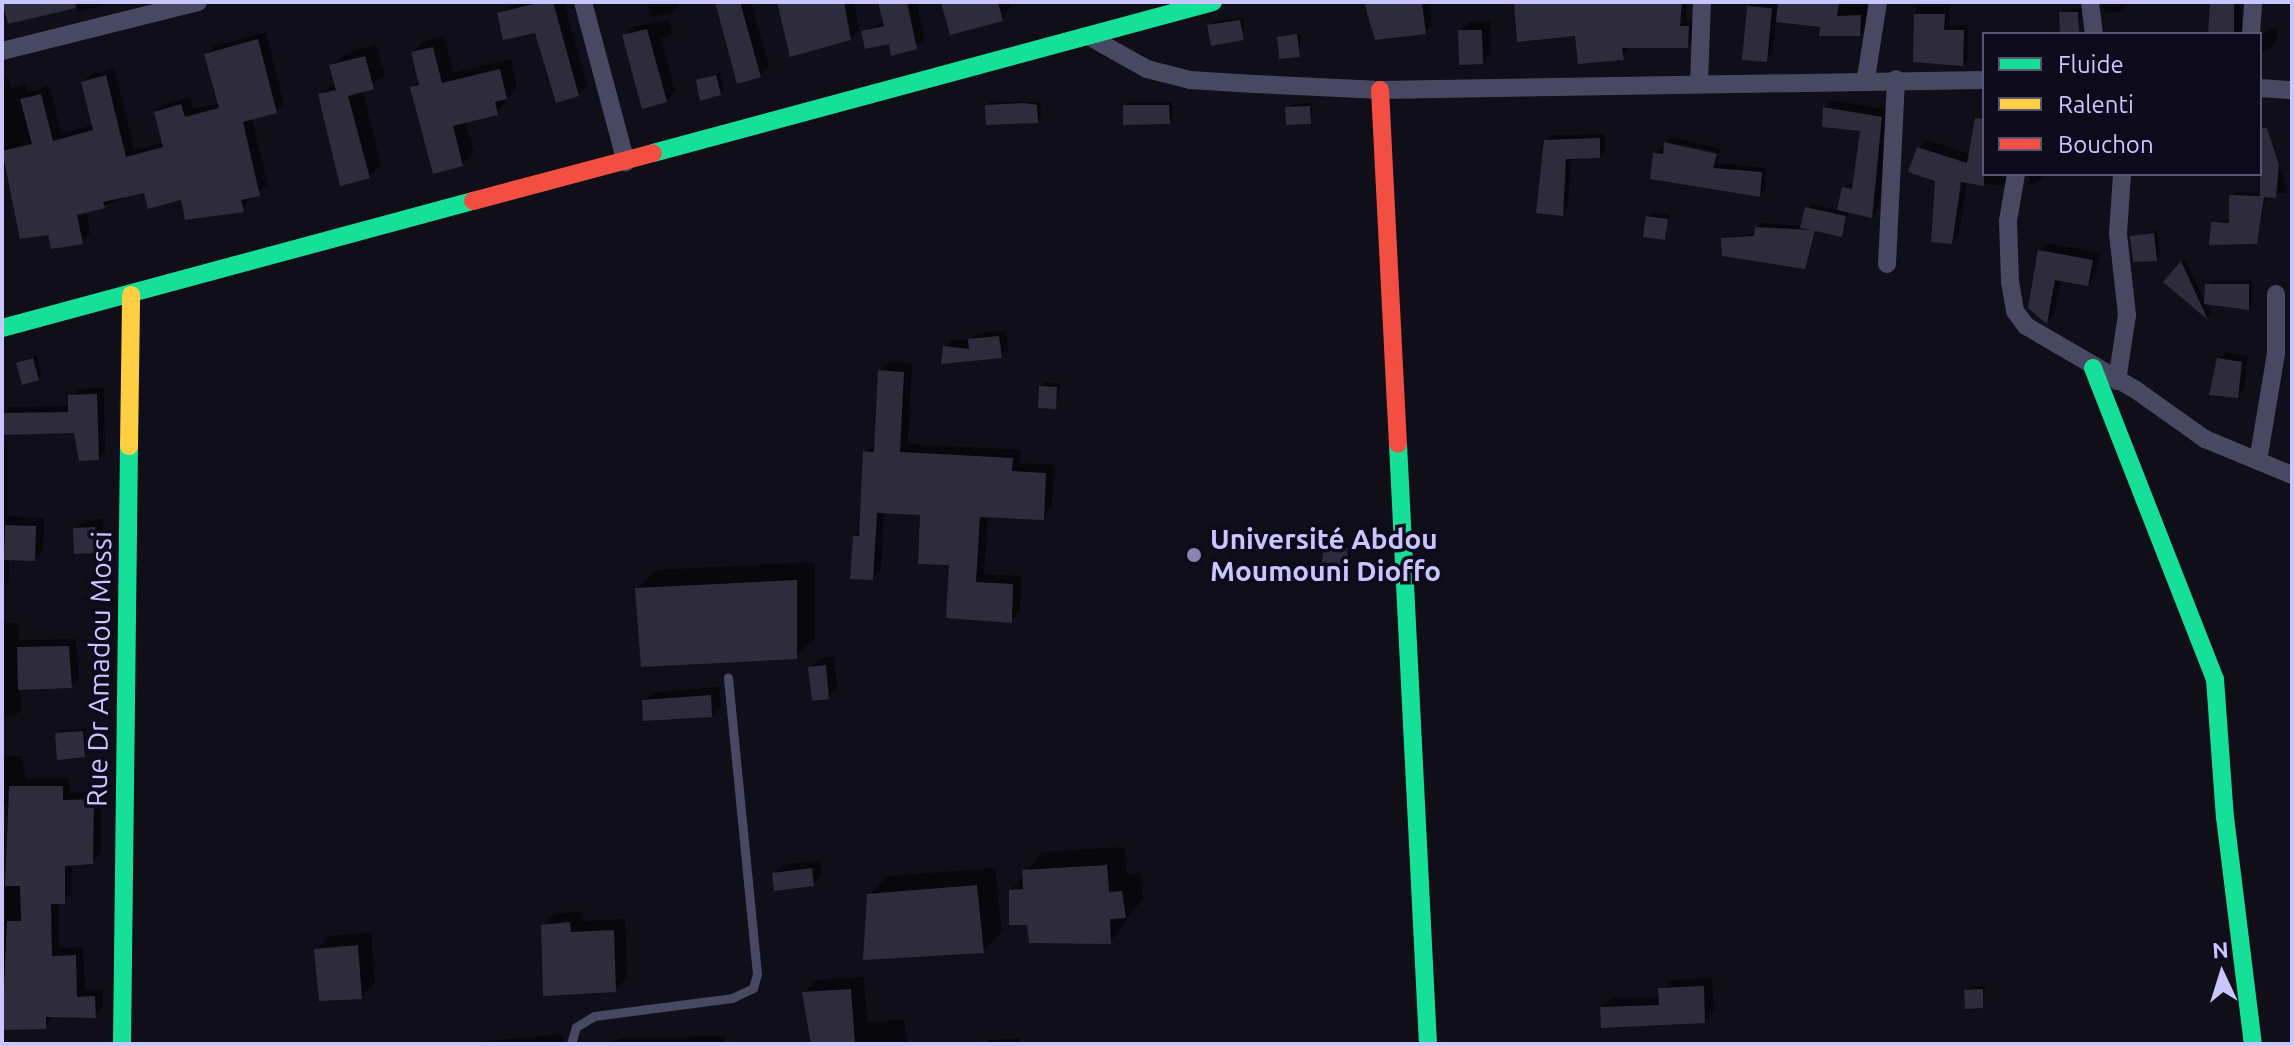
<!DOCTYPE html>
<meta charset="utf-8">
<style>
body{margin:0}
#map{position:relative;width:2294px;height:1046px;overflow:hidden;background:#100e18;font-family:Ubuntu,sans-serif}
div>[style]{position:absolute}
.shadow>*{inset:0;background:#0007}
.building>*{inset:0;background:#2e2b3c}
.lane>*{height:9px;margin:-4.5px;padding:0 4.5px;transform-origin:4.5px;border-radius:4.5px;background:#494862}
.street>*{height:18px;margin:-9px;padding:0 9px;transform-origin:9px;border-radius:9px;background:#494862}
.fast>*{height:18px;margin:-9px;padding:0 9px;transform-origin:9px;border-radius:9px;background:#16e098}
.slow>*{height:18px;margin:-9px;padding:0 9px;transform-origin:9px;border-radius:9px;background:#ffcf43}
.jam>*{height:18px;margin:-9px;padding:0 9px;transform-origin:9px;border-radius:9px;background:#f24e42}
.dots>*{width:22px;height:22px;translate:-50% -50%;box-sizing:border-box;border:4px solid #0d0a1c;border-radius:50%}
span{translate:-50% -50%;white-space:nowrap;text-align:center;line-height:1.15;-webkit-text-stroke:7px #0d0a1c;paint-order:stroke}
.poi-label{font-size:28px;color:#cbc5ff;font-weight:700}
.left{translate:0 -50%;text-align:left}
.street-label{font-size:28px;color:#cbc5ff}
.frame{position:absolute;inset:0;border:4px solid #cbc5ff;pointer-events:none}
.legend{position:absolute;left:1982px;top:32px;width:280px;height:144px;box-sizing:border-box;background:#0d0a1c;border:2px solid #595577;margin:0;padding:10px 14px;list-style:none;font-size:24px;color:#cbc5ff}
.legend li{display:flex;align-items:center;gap:16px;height:40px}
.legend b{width:40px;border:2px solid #595577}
.north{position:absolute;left:2182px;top:934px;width:80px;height:80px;-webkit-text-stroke:6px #0d0a1c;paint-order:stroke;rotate:356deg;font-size:22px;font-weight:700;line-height:32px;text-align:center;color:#cbc5ff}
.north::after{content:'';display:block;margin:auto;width:28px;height:36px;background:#cbc5ff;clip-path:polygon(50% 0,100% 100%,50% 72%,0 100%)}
</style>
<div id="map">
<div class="shadow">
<div style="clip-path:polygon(2px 2px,113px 2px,78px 12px,76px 6px,2px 20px)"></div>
<div style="clip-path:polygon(518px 2px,564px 2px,587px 85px,578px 94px,536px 30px,499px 14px)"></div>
<div style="clip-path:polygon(647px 2px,679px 2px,680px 4px,672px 13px,651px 17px)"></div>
<div style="clip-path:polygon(717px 2px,751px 2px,769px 66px,760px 75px)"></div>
<div style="clip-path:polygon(813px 2px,854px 2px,859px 30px,850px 38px)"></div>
<div style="clip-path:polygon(880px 2px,917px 2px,924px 39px,916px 47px,864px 31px,885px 21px)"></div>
<div style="clip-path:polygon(946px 2px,1013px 2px,1002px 19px)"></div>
<div style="clip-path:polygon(1367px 2px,1434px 2px,1429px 3px,1432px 25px,1425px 32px)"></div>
<div style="clip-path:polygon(1515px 2px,1687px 2px,1686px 20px,1695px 20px,1695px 39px,1687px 46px,1629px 46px,1623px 58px)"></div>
<div style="clip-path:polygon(1750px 2px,1867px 2px,1867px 27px,1860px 34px,1776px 20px,1773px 53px,1766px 60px,1744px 58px)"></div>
<div style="clip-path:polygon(1916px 2px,1950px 2px,1949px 25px,1968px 25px,1968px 59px,1962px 64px,1915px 60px)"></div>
<div style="clip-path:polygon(2102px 2px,2131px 2px,2120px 12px,2105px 13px)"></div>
<div style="clip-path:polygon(2211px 2px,2240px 2px,2242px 23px,2252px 34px,2210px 34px)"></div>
<div style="clip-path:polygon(2065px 9px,2082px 9px,2078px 31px,2061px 13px)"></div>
<div style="clip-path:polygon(1244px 17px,1243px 39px,1210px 26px,1214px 22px)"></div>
<div style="clip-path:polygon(669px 19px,673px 33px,661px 39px,675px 92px,666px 101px,624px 36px,633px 27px)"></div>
<div style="clip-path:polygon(1490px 21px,1491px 53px,1482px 62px,1460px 31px,1469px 22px)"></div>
<div style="clip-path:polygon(2272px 27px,2278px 28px,2275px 46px,2260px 53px,2260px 38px)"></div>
<div style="clip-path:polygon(266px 32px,284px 103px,276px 112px,252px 118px,268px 186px,250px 196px,243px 211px,145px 191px,86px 211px,90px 233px,82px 242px,50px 233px,22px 237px,2px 160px,2px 80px,9px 78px,11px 88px,25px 84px,27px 92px,49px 86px,61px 133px,94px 125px,83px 82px,92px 74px,114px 68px,134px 150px,164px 142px,156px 112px,164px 104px,190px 97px,193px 109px,219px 103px,206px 54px,215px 46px)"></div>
<div style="clip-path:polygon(1301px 35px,1299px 55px,1279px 37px,1280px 36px)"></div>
<div style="clip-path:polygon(444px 36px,453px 73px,511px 59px,517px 86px,497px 113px,465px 121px,474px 152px,462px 164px,412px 88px,420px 80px,413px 52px,424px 41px)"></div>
<div style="clip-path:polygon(376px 45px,385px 75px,362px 90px,381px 165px,369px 177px,320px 95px,336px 82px,332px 66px,344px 54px)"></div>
<div style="clip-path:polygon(720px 72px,724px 89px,720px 93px,698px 81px)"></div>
<div style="clip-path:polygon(evenodd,1832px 100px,1889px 110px,1879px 208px,1871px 216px,1849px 211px,1842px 235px,1817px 230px,1804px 266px,1723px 239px,1756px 233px,1761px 223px,1803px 226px,1811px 204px,1839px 210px,1844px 188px,1855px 181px,1863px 129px,1825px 107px,1832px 100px,1846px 186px,1862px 189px,1846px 190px,1846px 186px)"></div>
<div style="clip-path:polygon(991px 102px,1040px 102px,1041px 117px,1037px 121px,987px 106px)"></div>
<div style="clip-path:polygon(1129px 102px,1172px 102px,1173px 118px,1169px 122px,1125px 106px)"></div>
<div style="clip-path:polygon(1313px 103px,1310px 122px,1288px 108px,1292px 104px)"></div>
<div style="clip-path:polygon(1984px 127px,1984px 174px,2008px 178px,2001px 186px,1967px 181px,1959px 234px,1951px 242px,1937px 179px,1918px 148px,1926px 140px,1971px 154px)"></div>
<div style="clip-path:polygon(1605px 134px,1605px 150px,1600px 156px,1571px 156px,1568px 208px,1562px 214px,1546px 141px,1552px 135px)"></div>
<div style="clip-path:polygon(1671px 137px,1721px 149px,1720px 153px,1668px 141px)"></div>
<div style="clip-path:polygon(1668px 141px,1719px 156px,1717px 163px,1766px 168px,1765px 190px,1760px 195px,1655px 154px)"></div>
<div style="clip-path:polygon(2260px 143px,2274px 144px,2287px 193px,2267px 195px,2256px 242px,2213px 223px,2231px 220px,2235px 192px,2261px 193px)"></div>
<div style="clip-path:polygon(2029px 174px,2043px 174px,2042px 178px,2028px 186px)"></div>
<div style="clip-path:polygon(1652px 213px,1670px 215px,1664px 238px,1648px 217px)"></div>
<div style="clip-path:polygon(2157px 230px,2160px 255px,2156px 259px,2133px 237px)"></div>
<div style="clip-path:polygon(2048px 243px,2100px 253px,2095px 276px,2087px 284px,2061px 279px,2054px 314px,2047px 321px,2040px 251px)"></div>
<div style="clip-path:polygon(2185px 260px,2211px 314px,2208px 317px,2166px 282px)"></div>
<div style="clip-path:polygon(2211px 281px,2252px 281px,2252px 304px,2248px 308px,2207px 285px)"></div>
<div style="clip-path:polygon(1006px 330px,1008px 349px,1001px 356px,945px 347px,952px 339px,969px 341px,977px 333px)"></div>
<div style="clip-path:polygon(2226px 352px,2248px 356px,2244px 389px,2237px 396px,2219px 359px)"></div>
<div style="clip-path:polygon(37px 355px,42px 375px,38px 379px,18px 363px)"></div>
<div style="clip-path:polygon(889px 362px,912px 363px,908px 444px,1021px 450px,1020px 463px,1054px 465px,1052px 508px,1043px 517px,988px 516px,984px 574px,1021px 576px,1020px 612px,1011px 621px,951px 564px,922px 513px,884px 512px,881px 569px,872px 578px,855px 537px,861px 530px,865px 452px,877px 443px,880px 371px)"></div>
<div style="clip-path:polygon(1045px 382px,1060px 384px,1055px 407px,1041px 386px)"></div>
<div style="clip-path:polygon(104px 388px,105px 451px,98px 458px,76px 431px,3px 414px,10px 407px,70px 406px,77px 389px)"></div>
<div style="clip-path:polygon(2px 447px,7px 447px,7px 516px,44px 518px,43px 550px,34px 559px,9px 558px,9px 581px,2px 588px)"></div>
<div style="clip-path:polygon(103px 519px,104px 542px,95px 551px,75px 529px,84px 520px)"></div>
<div style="clip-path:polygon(1329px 544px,1352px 545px,1347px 566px,1325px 548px)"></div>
<div style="clip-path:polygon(815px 562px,815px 638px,796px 657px,637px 588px,656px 570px)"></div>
<div style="clip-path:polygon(2px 623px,18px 623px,19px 640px,76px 639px,79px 679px,71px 686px,20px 688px,21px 710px,13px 717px,2px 717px)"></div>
<div style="clip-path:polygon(834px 657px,837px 688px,828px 697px,811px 667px,820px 658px)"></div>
<div style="clip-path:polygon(719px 687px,721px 706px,712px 715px,644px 701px,653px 692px)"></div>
<div style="clip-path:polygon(86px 728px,84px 755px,57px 734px,61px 730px)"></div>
<div style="clip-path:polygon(22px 756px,26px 779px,70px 778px,70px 793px,101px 792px,101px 853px,92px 862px,72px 863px,72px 894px,59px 902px,59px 948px,83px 947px,85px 989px,103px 989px,103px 1007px,95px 1016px,54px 1015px,45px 1027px,3px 1028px,7px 806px,2px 806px,2px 757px)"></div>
<div style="clip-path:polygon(1124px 847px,1127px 874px,1140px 873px,1143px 898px,1110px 942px,1011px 891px,1042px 852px)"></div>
<div style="clip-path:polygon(820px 860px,822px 875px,813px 884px,774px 874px,783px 865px)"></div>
<div style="clip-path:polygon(995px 868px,1002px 932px,983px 951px,865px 958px,869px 895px,887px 876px)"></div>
<div style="clip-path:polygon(581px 911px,582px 921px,625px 919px,627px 978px,615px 990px,543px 926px,555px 914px)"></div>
<div style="clip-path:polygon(371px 932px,375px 983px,361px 997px,316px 950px,330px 936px)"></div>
<div style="clip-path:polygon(864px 977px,867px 1023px,904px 1019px,907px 1042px,915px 1044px,813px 1044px,804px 993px,817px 980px)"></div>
<div style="clip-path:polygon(1712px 978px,1714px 1012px,1704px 1021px,1602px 1007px,1611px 998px,1660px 997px,1669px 980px)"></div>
<div style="clip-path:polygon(1986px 986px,1982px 1006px,1966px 991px,1970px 987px)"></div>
<div style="clip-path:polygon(563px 1034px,564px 1044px,451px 1044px)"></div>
<div style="clip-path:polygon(725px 1036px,725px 1044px,601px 1044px,624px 1038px)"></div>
<div style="clip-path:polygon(1020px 1038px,1020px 1044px,985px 1044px,989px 1040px)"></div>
</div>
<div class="building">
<div style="clip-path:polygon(2px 2px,75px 2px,76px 8px,8px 24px)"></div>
<div style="clip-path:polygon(541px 2px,553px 2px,579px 96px,556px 103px,535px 33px,503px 40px,497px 13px)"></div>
<div style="clip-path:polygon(715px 2px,740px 2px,761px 77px,737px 84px)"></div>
<div style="clip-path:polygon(777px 2px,844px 2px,851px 40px,790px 57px)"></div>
<div style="clip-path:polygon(878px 2px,907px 2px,917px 49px,891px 56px,889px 44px,865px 49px,861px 31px,884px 26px)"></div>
<div style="clip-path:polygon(941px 2px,998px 2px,1003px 21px,950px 35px)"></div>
<div style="clip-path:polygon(1364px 2px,1422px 2px,1426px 34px,1375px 40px)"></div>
<div style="clip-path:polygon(1514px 2px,1682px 2px,1680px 26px,1689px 26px,1688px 48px,1622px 48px,1624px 60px,1578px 64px,1575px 36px,1517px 42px)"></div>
<div style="clip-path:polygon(1778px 2px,1839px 4px,1837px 16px,1861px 15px,1860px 36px,1819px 36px,1820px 27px,1776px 22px)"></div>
<div style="clip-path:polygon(2210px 2px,2234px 2px,2234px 34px,2208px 34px)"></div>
<div style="clip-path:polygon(1747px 6px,1772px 8px,1767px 62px,1742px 60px)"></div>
<div style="clip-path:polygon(2059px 12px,2078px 12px,2079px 33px,2060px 34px)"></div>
<div style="clip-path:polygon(1914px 14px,1945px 14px,1944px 30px,1964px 30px,1963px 66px,1913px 62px)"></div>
<div style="clip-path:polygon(1240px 20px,1244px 40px,1211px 46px,1207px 25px)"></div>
<div style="clip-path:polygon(647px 29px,667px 102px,642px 109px,622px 35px)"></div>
<div style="clip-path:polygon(1458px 30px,1482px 30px,1483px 64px,1459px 65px)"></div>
<div style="clip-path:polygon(1297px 34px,1300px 57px,1279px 59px,1277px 37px)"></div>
<div style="clip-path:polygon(258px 39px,277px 113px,243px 122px,260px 196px,241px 200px,244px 212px,185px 220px,181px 200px,148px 209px,144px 193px,103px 202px,105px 208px,77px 215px,83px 244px,51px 249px,48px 235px,20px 239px,2px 151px,32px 144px,20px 99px,41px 94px,53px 141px,93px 130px,81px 82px,106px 75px,126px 157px,163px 147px,154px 112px,181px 104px,185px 117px,219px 108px,204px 54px)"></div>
<div style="clip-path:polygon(433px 47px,442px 83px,500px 69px,507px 99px,495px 102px,498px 115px,453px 126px,463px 166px,433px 174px,410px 87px,419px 85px,411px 52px)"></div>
<div style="clip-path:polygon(365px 56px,374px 89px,348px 96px,370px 178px,340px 186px,318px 94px,336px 90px,329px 65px)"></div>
<div style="clip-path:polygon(716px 75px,721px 95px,700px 101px,696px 80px)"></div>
<div style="clip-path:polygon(1025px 103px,1037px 105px,1038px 123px,986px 125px,985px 105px)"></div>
<div style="clip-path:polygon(1123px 105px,1169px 105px,1170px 124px,1123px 125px)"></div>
<div style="clip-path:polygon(1310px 106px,1311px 124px,1286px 125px,1285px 107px)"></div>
<div style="clip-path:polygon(1823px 107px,1882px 117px,1872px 218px,1837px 210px,1842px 187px,1852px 189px,1860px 131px,1822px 127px)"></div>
<div style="clip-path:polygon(1975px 118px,1984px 119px,1984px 186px,1961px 182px,1952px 244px,1931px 242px,1935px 181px,1908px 172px,1917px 147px,1967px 163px)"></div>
<div style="clip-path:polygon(2260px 128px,2267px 128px,2279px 164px,2276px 198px,2264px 197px,2257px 244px,2209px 245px,2211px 222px,2229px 223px,2229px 195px,2260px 196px)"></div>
<div style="clip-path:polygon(1600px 138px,1600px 158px,1566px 159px,1563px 216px,1536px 213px,1544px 140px)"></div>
<div style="clip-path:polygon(1664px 142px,1717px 154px,1713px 168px,1762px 172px,1760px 197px,1650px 179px,1653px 153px,1663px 154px)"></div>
<div style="clip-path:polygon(1805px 207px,1846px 216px,1842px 237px,1815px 231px,1805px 269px,1722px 256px,1721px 238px,1754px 236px,1755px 227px,1811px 230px,1800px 228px)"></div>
<div style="clip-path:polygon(1646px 216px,1668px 219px,1665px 240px,1643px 237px)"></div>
<div style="clip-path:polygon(2154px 233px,2157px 261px,2133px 262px,2130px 236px)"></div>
<div style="clip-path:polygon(2038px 250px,2093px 260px,2088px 286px,2055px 280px,2047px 324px,2028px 308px)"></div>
<div style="clip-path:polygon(2181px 261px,2208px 320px,2163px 282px)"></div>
<div style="clip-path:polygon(2205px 284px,2249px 284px,2249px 310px,2204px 304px)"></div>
<div style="clip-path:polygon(999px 336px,1002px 358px,941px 364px,943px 346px,969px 349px,968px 339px)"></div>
<div style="clip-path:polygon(33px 358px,39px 380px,22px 385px,16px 363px)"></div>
<div style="clip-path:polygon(2217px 358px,2242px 362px,2238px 398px,2209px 395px)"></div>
<div style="clip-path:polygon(878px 370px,904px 372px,900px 452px,1013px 458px,1012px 471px,1046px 473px,1044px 520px,980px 517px,976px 582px,1013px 584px,1012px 623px,946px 618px,949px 565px,918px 564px,920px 515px,877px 513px,873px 580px,850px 579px,853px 536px,859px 536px,863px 451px,874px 452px)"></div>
<div style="clip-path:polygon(1039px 386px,1057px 387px,1056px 409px,1038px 408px)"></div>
<div style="clip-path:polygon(97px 394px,99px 460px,79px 461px,74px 433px,2px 435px,2px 413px,68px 412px,68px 395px)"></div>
<div style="clip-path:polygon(5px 525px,36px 526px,35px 561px,4px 560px)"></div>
<div style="clip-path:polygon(95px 527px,96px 553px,74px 554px,73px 528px)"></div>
<div style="clip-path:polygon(1323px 547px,1348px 548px,1347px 568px,1322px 567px)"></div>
<div style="clip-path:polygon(797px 580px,797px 659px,641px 667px,635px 588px)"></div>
<div style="clip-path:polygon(69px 646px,72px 688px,18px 690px,17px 647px)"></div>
<div style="clip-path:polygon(826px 665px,829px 699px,812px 701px,808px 667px)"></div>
<div style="clip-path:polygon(711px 695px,712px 717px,643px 721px,642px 700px)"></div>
<div style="clip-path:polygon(83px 731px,85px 757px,57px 760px,55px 733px)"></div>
<div style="clip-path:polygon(9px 786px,63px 786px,63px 800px,94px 799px,93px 864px,65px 866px,65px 904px,51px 904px,52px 956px,76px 955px,77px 997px,95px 996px,96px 1018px,46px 1017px,46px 1029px,2px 1030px,7px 921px,21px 921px,20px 886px,5px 886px)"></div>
<div style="clip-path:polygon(1107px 865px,1109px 892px,1122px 891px,1126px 918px,1110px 919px,1111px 944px,1029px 943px,1027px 925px,1009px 925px,1009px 890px,1023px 889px,1022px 870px)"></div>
<div style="clip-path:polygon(812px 868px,814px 886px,774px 891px,772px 873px)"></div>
<div style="clip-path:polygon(977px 885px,984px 953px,863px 960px,867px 894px)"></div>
<div style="clip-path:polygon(570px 922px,571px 932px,614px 930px,616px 992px,543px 996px,541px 925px)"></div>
<div style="clip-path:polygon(358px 945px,362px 999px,319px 1001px,314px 949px)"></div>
<div style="clip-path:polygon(1704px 986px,1705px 1023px,1601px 1028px,1600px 1007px,1659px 1005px,1658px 988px)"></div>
<div style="clip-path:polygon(851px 989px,855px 1044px,811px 1044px,802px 992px)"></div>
<div style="clip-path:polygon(1983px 989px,1983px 1008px,1965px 1009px,1964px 990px)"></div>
</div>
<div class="lane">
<div style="left:571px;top:1044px;width:18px;rotate:-74deg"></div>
<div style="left:576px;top:1027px;width:21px;rotate:-31deg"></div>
<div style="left:594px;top:1016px;width:139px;rotate:-7.4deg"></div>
<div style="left:732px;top:998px;width:23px;rotate:-25deg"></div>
<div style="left:753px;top:988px;width:15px;rotate:-74deg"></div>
<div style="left:757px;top:974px;width:298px;rotate:-95.6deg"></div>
</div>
<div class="street">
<div style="left:583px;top:2px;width:166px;rotate:75deg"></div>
<div style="left:2090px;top:2px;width:32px;rotate:83deg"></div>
<div style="left:2251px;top:34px;width:32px;rotate:-86deg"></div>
<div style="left:1090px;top:37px;width:65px;rotate:29.3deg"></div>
<div style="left:1147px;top:69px;width:44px;rotate:14.3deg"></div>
<div style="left:1190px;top:80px;width:64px;rotate:3.6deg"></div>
<div style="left:1254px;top:84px;width:126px;rotate:2.7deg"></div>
<div style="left:1380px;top:90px;width:604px;rotate:-0.95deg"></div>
<div style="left:2px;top:51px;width:202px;rotate:-14deg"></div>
<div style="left:1866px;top:78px;width:77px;rotate:-81deg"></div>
<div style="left:1699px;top:83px;width:81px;rotate:-87.9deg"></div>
<div style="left:2260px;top:88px;width:32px;rotate:4deg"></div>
<div style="left:2016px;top:174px;width:48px;rotate:99.7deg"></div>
<div style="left:2008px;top:221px;width:61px;rotate:88.1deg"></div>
<div style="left:2010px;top:282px;width:29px;rotate:80deg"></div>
<div style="left:2015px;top:311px;width:19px;rotate:54deg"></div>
<div style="left:2026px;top:326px;width:127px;rotate:30.2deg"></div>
<div style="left:2136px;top:390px;width:85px;rotate:35.4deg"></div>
<div style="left:2205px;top:439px;width:94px;rotate:22.5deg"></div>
<div style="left:1887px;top:264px;width:185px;rotate:-87.2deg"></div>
<div style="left:2117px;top:381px;width:67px;rotate:-81.4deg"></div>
<div style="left:2127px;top:315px;width:82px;rotate:-96.3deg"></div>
<div style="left:2118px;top:233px;width:59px;rotate:-86.1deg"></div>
<div style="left:2258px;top:461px;width:109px;rotate:-80.5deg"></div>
<div style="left:2276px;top:353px;width:59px;rotate:-90deg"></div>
</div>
<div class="fast">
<div style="left:653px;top:153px;width:580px;rotate:-15.09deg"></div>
<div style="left:2px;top:328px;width:488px;rotate:-15.1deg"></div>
<div style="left:2093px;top:368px;width:334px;rotate:68.6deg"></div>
<div style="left:2215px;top:679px;width:138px;rotate:85.9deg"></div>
<div style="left:2225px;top:817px;width:229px;rotate:83deg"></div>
<div style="left:1398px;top:444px;width:601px;rotate:87.14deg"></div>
<div style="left:122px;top:1044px;width:598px;rotate:-89.33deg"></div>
</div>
<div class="slow">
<div style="left:129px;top:446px;width:151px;rotate:-89.2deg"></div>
</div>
<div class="jam">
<div style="left:1380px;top:90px;width:354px;rotate:87.1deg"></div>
<div style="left:473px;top:201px;width:186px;rotate:-14.9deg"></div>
</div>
<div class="dots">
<div style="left:1194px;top:555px;background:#8a85ae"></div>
</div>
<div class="poi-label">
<span class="left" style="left:1210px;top:555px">Université Abdou<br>Moumouni Dioffo</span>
</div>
<div class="street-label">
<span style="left:99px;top:669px;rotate:-89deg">Rue Dr Amadou Mossi</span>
</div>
<div class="frame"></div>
<ul class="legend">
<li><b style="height:10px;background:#16e098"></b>Fluide</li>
<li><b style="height:10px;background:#ffcf43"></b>Ralenti</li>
<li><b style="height:10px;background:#f24e42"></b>Bouchon</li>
</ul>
<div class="north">N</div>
</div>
